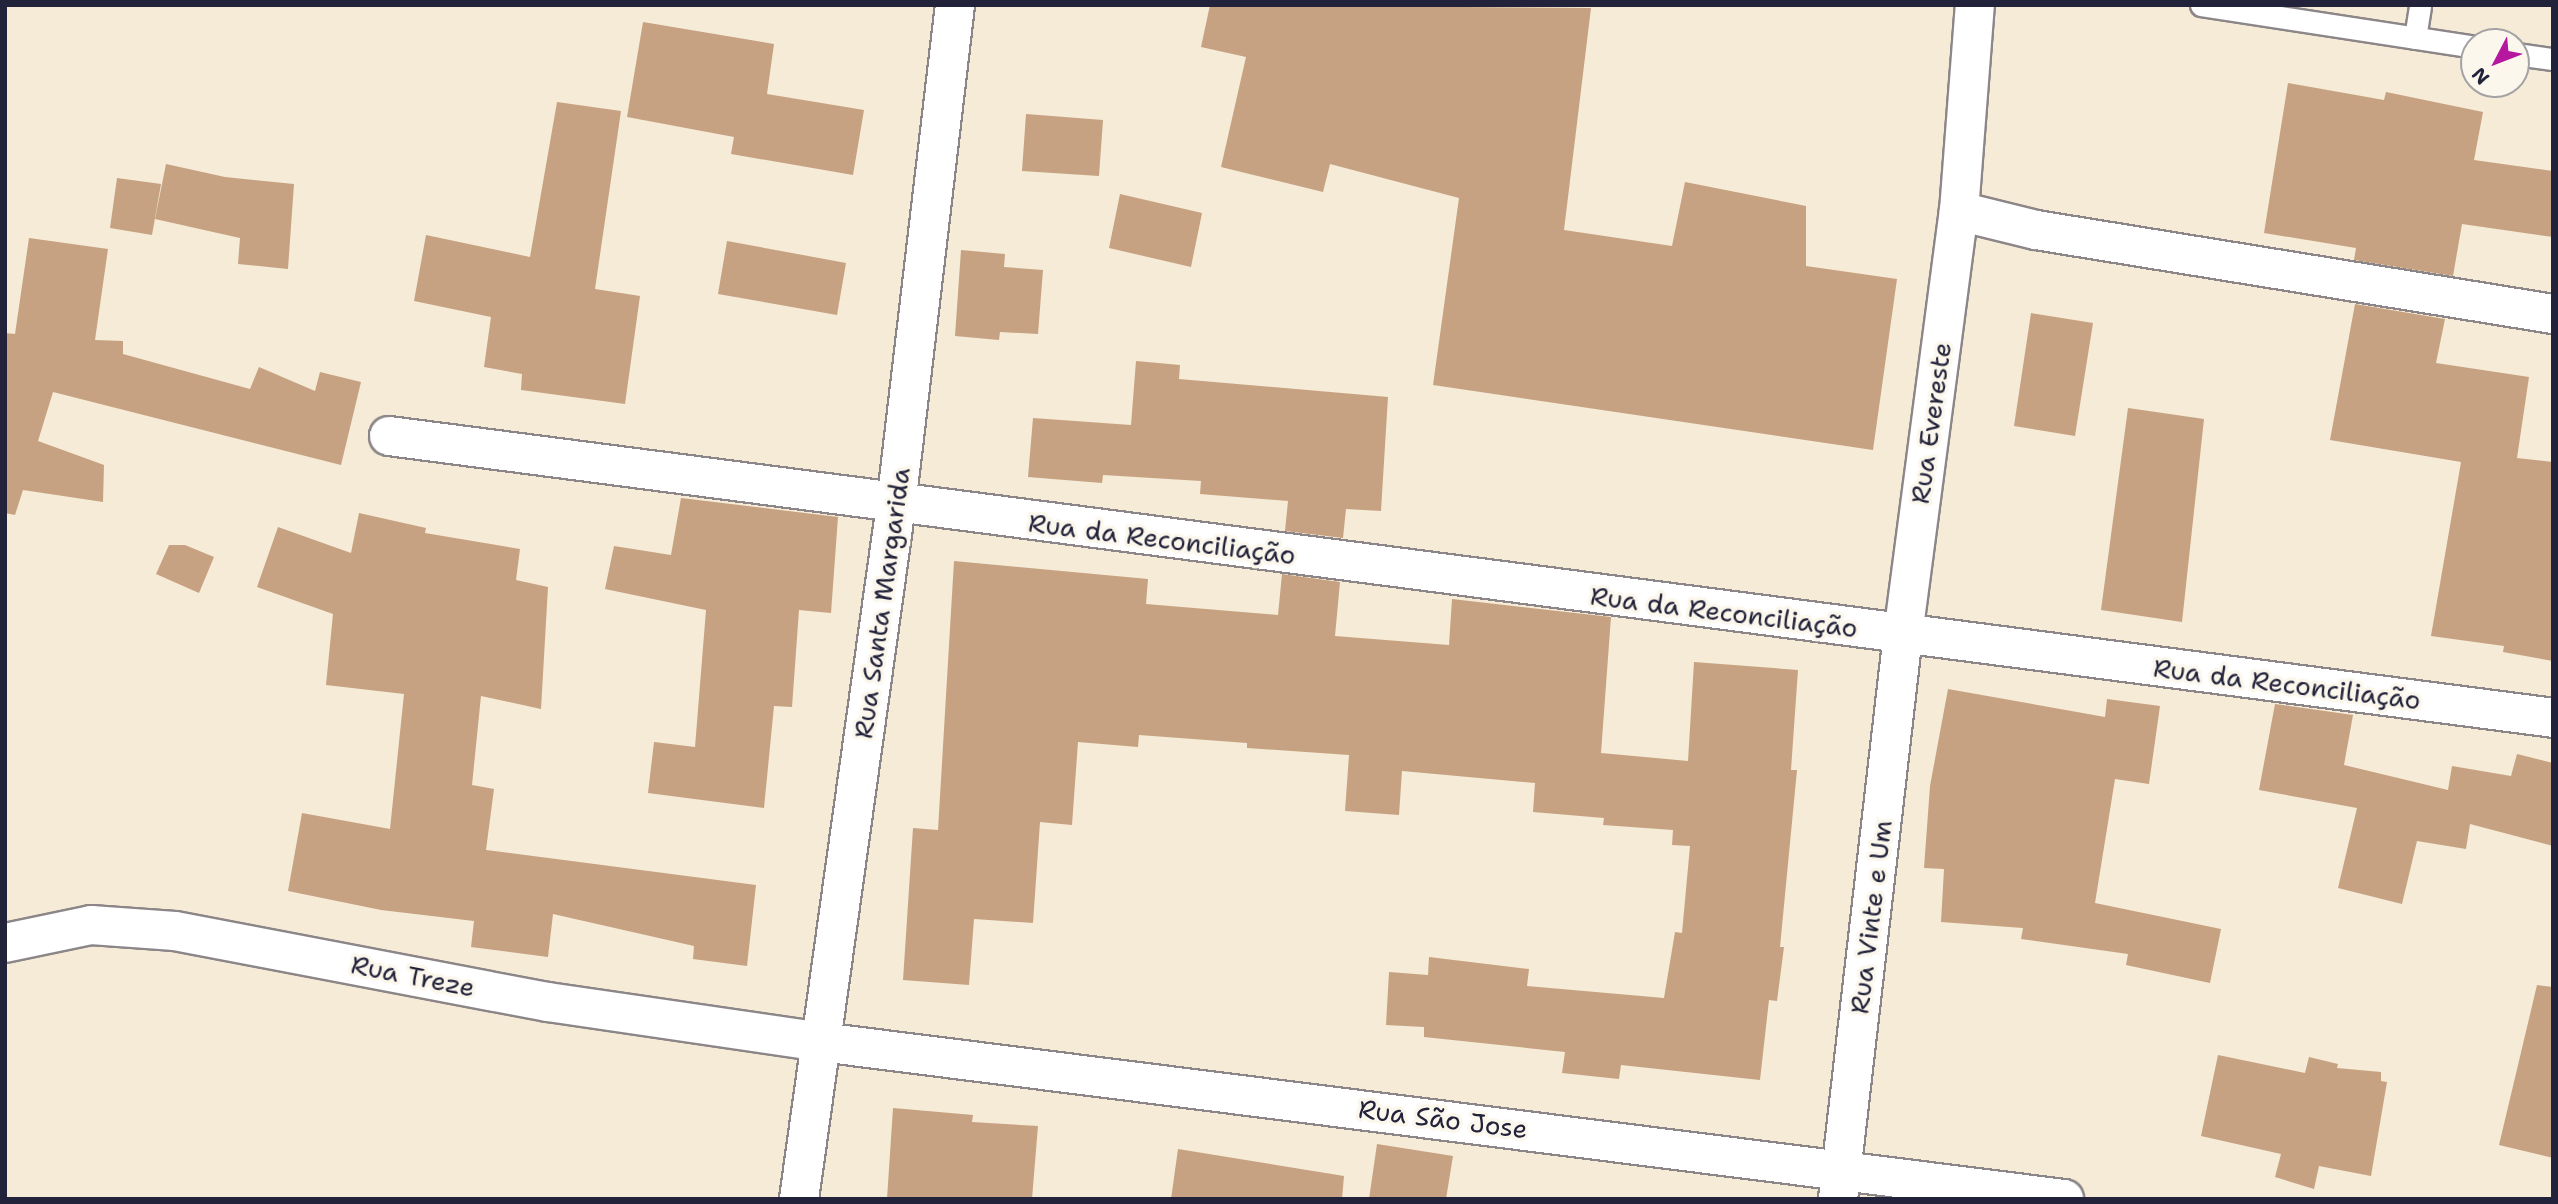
<!DOCTYPE html>
<meta charset="utf-8">
<style>
body{margin:0}
#map{position:relative;width:2558px;height:1204px;overflow:hidden;background:#f5ebd6;font-family:"Shantell Sans",sans-serif}
div>[style]{position:absolute}
.building>*{inset:0;background:#c6a282}
.roads{filter:drop-shadow(2px 0 #8c8688) drop-shadow(-2px 0 #8c8688) drop-shadow(0 2px #8c8688) drop-shadow(0 -2px #8c8688)}
.service>*{height:21px;margin:-10.5px;padding:0 10.5px;transform-origin:10.5px;border-radius:10.5px;background:#fff}
.minor>*{height:38px;margin:-19px;padding:0 19px;transform-origin:19px;border-radius:19px;background:#fff}
span{translate:-50% -50%;white-space:nowrap;text-align:center;line-height:1.15;-webkit-text-stroke:7px #fbf7ec;paint-order:stroke}
.street-label{font-size:26px;color:#22223b}
.frame{position:absolute;inset:0;border:7px solid #22223b;pointer-events:none}
.north{position:absolute;left:2460px;top:28px;width:70px;height:70px;box-sizing:border-box;background:#fbf7ec;border:2px solid #a4a2a5;border-radius:50%;rotate:228deg;font-size:19px;font-weight:700;line-height:28px;text-align:center;color:#22223b}
.north::after{content:'';display:block;margin:auto;width:24px;height:32px;background:#b5179e;clip-path:polygon(50% 0,100% 100%,50% 72%,0 100%)}
</style>
<div id="map">
<div class="building">
<div style="clip-path:polygon(1210px 5px,1591px 8px,1564px 230px,1672px 246px,1685px 182px,1806px 206px,1806px 266px,1897px 279px,1873px 450px,1433px 385px,1459px 198px,1330px 164px,1323px 192px,1221px 167px,1246px 57px,1201px 47px)"></div>
<div style="clip-path:polygon(643px 22px,774px 44px,767px 94px,864px 110px,853px 175px,731px 154px,734px 137px,627px 117px)"></div>
<div style="clip-path:polygon(2288px 83px,2384px 100px,2386px 92px,2483px 112px,2474px 160px,2553px 171px,2553px 237px,2462px 224px,2453px 276px,2354px 260px,2356px 248px,2264px 233px)"></div>
<div style="clip-path:polygon(557px 102px,621px 111px,595px 289px,640px 296px,625px 404px,521px 390px,522px 374px,484px 367px,491px 317px,414px 301px,426px 235px,530px 257px)"></div>
<div style="clip-path:polygon(1026px 114px,1103px 120px,1099px 176px,1022px 171px)"></div>
<div style="clip-path:polygon(166px 164px,225px 177px,294px 184px,288px 269px,238px 264px,240px 238px,155px 219px)"></div>
<div style="clip-path:polygon(117px 178px,161px 184px,152px 235px,110px 228px)"></div>
<div style="clip-path:polygon(1120px 194px,1202px 213px,1191px 267px,1109px 248px)"></div>
<div style="clip-path:polygon(29px 238px,108px 249px,95px 340px,123px 341px,123px 354px,250px 389px,259px 367px,315px 391px,320px 372px,361px 382px,341px 465px,53px 392px,38px 441px,104px 465px,103px 502px,23px 490px,15px 515px,5px 513px,5px 333px,15px 334px)"></div>
<div style="clip-path:polygon(727px 241px,846px 263px,837px 315px,718px 294px)"></div>
<div style="clip-path:polygon(961px 250px,1005px 254px,1004px 267px,1043px 270px,1038px 334px,1000px 332px,999px 340px,955px 336px)"></div>
<div style="clip-path:polygon(2355px 304px,2445px 319px,2436px 363px,2529px 377px,2517px 458px,2553px 462px,2553px 661px,2503px 652px,2504px 646px,2431px 636px,2461px 462px,2330px 440px)"></div>
<div style="clip-path:polygon(2031px 313px,2093px 323px,2075px 436px,2014px 426px)"></div>
<div style="clip-path:polygon(1136px 361px,1180px 365px,1179px 379px,1388px 397px,1381px 511px,1346px 509px,1343px 538px,1285px 531px,1288px 501px,1200px 494px,1201px 481px,1103px 475px,1102px 483px,1028px 477px,1033px 418px,1131px 425px)"></div>
<div style="clip-path:polygon(2128px 408px,2204px 419px,2182px 622px,2101px 610px)"></div>
<div style="clip-path:polygon(681px 498px,838px 517px,831px 613px,799px 610px,792px 707px,774px 706px,764px 808px,648px 793px,654px 742px,695px 747px,706px 610px,605px 589px,614px 546px,671px 555px)"></div>
<div style="clip-path:polygon(359px 513px,426px 528px,425px 533px,520px 549px,516px 580px,548px 587px,541px 709px,481px 696px,472px 785px,494px 789px,486px 850px,756px 885px,747px 966px,693px 959px,694px 946px,553px 914px,548px 957px,471px 947px,474px 921px,381px 910px,288px 891px,302px 813px,390px 829px,404px 694px,326px 685px,333px 614px,257px 587px,278px 527px,351px 553px)"></div>
<div style="clip-path:polygon(169px 545px,185px 545px,214px 557px,199px 593px,156px 574px)"></div>
<div style="clip-path:polygon(954px 561px,1148px 579px,1146px 604px,1278px 615px,1282px 574px,1340px 582px,1335px 636px,1449px 645px,1452px 599px,1611px 617px,1601px 753px,1688px 761px,1694px 662px,1798px 670px,1791px 770px,1797px 770px,1780px 947px,1784px 947px,1777px 1001px,1769px 1000px,1760px 1080px,1621px 1065px,1619px 1079px,1562px 1073px,1565px 1052px,1424px 1037px,1424px 1027px,1386px 1025px,1389px 972px,1428px 975px,1429px 957px,1529px 969px,1527px 986px,1664px 998px,1675px 932px,1682px 933px,1690px 846px,1672px 845px,1673px 830px,1603px 825px,1604px 818px,1533px 812px,1535px 783px,1402px 771px,1399px 815px,1345px 811px,1349px 755px,1247px 748px,1247px 743px,1139px 735px,1138px 747px,1078px 742px,1072px 825px,1040px 822px,1033px 923px,974px 919px,969px 985px,903px 980px,913px 828px,938px 830px)"></div>
<div style="clip-path:polygon(1948px 689px,2105px 717px,2107px 699px,2160px 706px,2149px 784px,2115px 779px,2095px 903px,2221px 929px,2210px 983px,2126px 965px,2128px 954px,2021px 939px,2023px 928px,1941px 922px,1944px 869px,1924px 868px,1930px 786px)"></div>
<div style="clip-path:polygon(2275px 704px,2353px 715px,2344px 765px,2448px 790px,2452px 766px,2511px 776px,2517px 754px,2553px 763px,2553px 846px,2470px 824px,2466px 849px,2417px 841px,2402px 904px,2338px 888px,2357px 808px,2259px 790px)"></div>
<div style="clip-path:polygon(2537px 985px,2553px 987px,2553px 1158px,2499px 1145px)"></div>
<div style="clip-path:polygon(2218px 1055px,2305px 1073px,2309px 1057px,2338px 1064px,2337px 1068px,2381px 1072px,2381px 1081px,2387px 1082px,2371px 1176px,2319px 1166px,2314px 1189px,2275px 1177px,2281px 1154px,2201px 1136px)"></div>
<div style="clip-path:polygon(893px 1108px,973px 1115px,972px 1122px,1038px 1126px,1032px 1199px,887px 1199px)"></div>
<div style="clip-path:polygon(1377px 1144px,1453px 1156px,1446px 1199px,1369px 1199px)"></div>
<div style="clip-path:polygon(1178px 1149px,1344px 1176px,1342px 1199px,1171px 1199px)"></div>
</div>
<div class="roads">
<div class="service">
<div style="left:2201px;top:5px;width:276px;rotate:8.7deg"></div>
<div style="left:2415px;top:38px;width:33px;rotate:-81deg"></div>
<div style="left:2516px;top:54px;width:37px;rotate:8deg"></div>
</div>
<div class="minor">
<div style="left:1959px;top:211px;width:79px;rotate:13.9deg"></div>
<div style="left:2036px;top:230px;width:524px;rotate:9.23deg"></div>
<div style="left:389px;top:436px;width:2182px;rotate:7.42deg"></div>
<div style="left:5px;top:943px;width:88px;rotate:-11.8deg"></div>
<div style="left:91px;top:925px;width:84px;rotate:4.1deg"></div>
<div style="left:175px;top:931px;width:380px;rotate:10.8deg"></div>
<div style="left:548px;top:1002px;width:276px;rotate:8.3deg"></div>
<div style="left:821px;top:1042px;width:1253px;rotate:7.2deg"></div>
<div style="left:799px;top:1199px;width:701px;rotate:-82.04deg"></div>
<div style="left:896px;top:505px;width:503px;rotate:-83.27deg"></div>
<div style="left:1838px;top:1199px;width:568px;rotate:-83.43deg"></div>
<div style="left:1903px;top:635px;width:428px;rotate:-82.5deg"></div>
<div style="left:1959px;top:211px;width:207px;rotate:-85.6deg"></div>
</div>
</div>
<div class="street-label">
<span style="left:1931px;top:423px;rotate:-82deg">Rua Evereste</span>
<span style="left:1162px;top:539px;rotate:7deg">Rua da Reconciliação</span>
<span style="left:882px;top:603px;rotate:-82deg">Rua Santa Margarida</span>
<span style="left:1724px;top:612px;rotate:7deg">Rua da Reconciliação</span>
<span style="left:2287px;top:684px;rotate:7deg">Rua da Reconciliação</span>
<span style="left:1871px;top:917px;rotate:-83deg">Rua Vinte e Um</span>
<span style="left:413px;top:976px;rotate:11deg">Rua Treze</span>
<span style="left:1443px;top:1119px;rotate:7deg">Rua São Jose</span>
</div>
<div class="frame"></div>
<div class="north">N</div>
</div>
